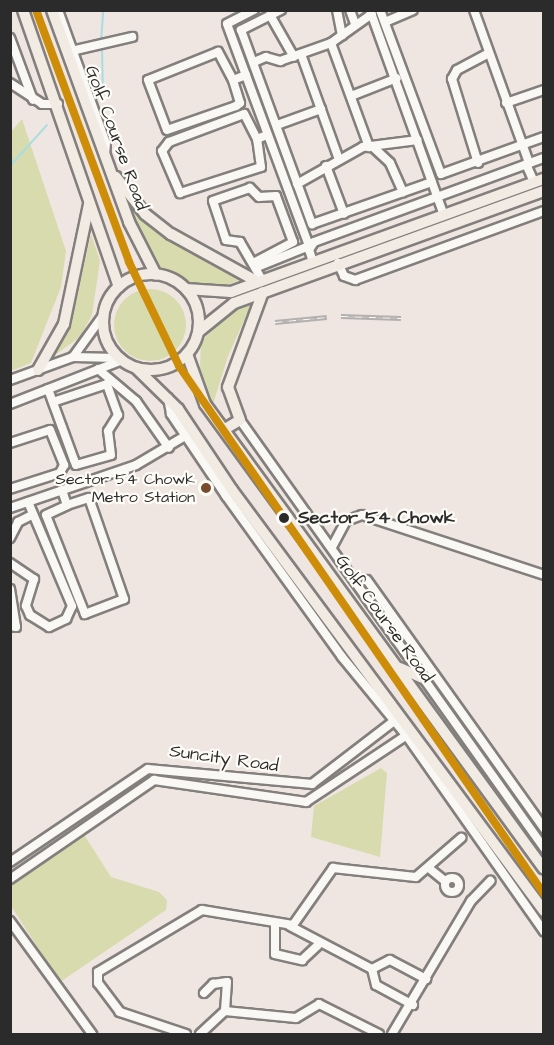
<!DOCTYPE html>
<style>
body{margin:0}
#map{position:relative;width:554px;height:1045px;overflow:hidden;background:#efe6e1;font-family:"Architects Daughter",sans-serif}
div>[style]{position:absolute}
.green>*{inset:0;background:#d8dbae}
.round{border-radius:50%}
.stream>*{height:2px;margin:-1px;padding:0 1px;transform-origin:1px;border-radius:1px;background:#a8dee0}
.roads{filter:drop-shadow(2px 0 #837f7d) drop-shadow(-2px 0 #837f7d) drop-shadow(0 2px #837f7d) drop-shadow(0 -2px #837f7d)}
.minor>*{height:8px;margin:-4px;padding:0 4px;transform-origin:4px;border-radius:4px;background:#f9f8f5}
.minor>.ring{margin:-4px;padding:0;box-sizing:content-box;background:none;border:8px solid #f9f8f5;border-radius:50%}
.major>*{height:10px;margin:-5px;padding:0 5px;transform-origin:5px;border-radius:5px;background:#f1ebe4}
.major>.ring{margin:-5px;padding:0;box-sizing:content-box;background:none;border:10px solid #f1ebe4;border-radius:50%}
.rail>*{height:4.5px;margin-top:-2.25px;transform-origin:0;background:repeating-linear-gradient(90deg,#fdfcf7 0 7px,#b3b0af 0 14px);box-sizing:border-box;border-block:2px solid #b3b0af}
.metro-1>*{height:8px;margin:-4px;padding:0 4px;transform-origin:4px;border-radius:4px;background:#ce8d09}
.dots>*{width:16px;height:16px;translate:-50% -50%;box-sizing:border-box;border:3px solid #fdfcf7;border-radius:50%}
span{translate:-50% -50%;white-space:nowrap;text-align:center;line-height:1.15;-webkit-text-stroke:4.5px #fdfcf7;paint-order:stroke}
.bus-label{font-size:16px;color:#2b2b2b}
.right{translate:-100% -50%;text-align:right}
.street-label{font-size:18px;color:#2b2b2b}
.stop-label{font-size:18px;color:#2b2b2b;font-weight:700}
.left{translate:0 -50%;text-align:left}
.frame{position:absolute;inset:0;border:12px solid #2b2b2b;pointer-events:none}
</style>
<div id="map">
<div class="green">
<div style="clip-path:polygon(22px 119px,66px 251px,61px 287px,31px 363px,11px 371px,10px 133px)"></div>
<div style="clip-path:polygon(127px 206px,182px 247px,240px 280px,223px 286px,190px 285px,156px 265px)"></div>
<div style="clip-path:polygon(91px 234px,100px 261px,92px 315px,80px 337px,55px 355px,74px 311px)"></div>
<div class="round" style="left:114px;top:289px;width:72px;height:72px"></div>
<div style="clip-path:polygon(252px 303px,228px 356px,213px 404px,200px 368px,201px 341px,235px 308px)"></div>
<div style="clip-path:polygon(381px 768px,387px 773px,380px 857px,311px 837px,314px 806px)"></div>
<div style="clip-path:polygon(83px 833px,111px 877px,159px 892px,167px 900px,166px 910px,60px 982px,11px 906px,10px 883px)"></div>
</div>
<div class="stream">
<div style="left:101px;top:42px;width:32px;rotate:-86deg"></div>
<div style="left:102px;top:47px;width:50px;rotate:88.9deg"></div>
<div style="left:10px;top:166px;width:55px;rotate:-47.9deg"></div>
</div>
<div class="roads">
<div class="minor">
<div style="left:58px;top:10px;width:141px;rotate:70.2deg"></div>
<div style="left:106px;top:143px;width:12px;rotate:95deg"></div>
<div style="left:254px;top:10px;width:30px;rotate:153deg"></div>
<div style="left:227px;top:24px;width:237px;rotate:69.7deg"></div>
<div style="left:309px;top:246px;width:56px;rotate:158deg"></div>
<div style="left:281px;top:10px;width:45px;rotate:153.4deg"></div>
<div style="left:241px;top:30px;width:207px;rotate:69.9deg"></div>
<div style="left:312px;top:224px;width:127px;rotate:-19.3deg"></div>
<div style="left:337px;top:10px;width:26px;rotate:79deg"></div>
<div style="left:350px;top:10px;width:15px;rotate:70deg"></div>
<div style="left:370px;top:10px;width:216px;rotate:70.2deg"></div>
<div style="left:380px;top:10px;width:175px;rotate:69.6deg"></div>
<div style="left:441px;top:174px;width:109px;rotate:-19.8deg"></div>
<div style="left:474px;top:10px;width:163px;rotate:70.2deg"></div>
<div style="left:270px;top:15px;width:48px;rotate:60.3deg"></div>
<div style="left:385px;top:22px;width:30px;rotate:-23deg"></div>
<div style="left:10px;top:38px;width:66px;rotate:69.6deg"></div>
<div style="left:331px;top:43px;width:111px;rotate:69.9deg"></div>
<div style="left:67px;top:52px;width:67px;rotate:-13deg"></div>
<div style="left:301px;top:54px;width:109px;rotate:70.2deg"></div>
<div style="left:254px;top:62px;width:13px;rotate:-23deg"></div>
<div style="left:266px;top:57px;width:15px;rotate:16deg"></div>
<div style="left:280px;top:61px;width:54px;rotate:-19.4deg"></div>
<div style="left:331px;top:43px;width:50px;rotate:-35.3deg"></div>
<div style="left:233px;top:80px;width:32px;rotate:-118deg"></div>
<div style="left:218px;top:52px;width:75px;rotate:158.2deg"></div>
<div style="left:148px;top:80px;width:53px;rotate:69.2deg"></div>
<div style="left:167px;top:130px;width:73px;rotate:-19.2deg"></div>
<div style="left:236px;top:106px;width:5px;rotate:-37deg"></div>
<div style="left:240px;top:103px;width:24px;rotate:-107deg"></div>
<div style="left:233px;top:80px;width:14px;rotate:-21deg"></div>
<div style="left:10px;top:83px;width:38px;rotate:33deg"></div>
<div style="left:42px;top:104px;width:16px"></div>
<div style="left:351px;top:96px;width:49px;rotate:-21.4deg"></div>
<div style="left:506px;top:103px;width:40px;rotate:-18.9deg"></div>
<div style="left:277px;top:125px;width:47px;rotate:-20deg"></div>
<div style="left:257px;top:139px;width:28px;rotate:-117deg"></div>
<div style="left:244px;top:114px;width:80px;rotate:159.5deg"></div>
<div style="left:169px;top:142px;width:11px;rotate:128deg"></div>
<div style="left:162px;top:151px;width:46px;rotate:66.8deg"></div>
<div style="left:180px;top:193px;width:85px;rotate:-17.8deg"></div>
<div style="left:261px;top:167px;width:28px;rotate:-98deg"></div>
<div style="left:257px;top:139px;width:11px;rotate:-22deg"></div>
<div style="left:373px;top:147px;width:23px;rotate:43deg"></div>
<div style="left:390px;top:163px;width:32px;rotate:66deg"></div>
<div style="left:478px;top:163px;width:88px;rotate:-107.2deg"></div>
<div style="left:452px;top:79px;width:10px;rotate:-61deg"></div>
<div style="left:457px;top:70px;width:36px;rotate:-28deg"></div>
<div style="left:526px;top:164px;width:20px;rotate:66deg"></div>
<div style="left:326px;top:166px;width:51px;rotate:69.4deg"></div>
<div style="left:297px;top:184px;width:76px;rotate:-29.3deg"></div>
<div style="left:363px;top:147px;width:55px;rotate:-7.3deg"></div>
<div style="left:255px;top:262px;width:43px;rotate:-27.8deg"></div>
<div style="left:293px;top:242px;width:49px;rotate:-110.3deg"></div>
<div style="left:276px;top:196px;width:17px;rotate:177deg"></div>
<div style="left:259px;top:197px;width:13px;rotate:-135deg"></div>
<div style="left:250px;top:188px;width:39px;rotate:161deg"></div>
<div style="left:213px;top:201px;width:41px;rotate:71.6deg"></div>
<div style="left:226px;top:240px;width:14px;rotate:8deg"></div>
<div style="left:240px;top:242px;width:44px;rotate:59.9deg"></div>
<div style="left:313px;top:262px;width:13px;rotate:-108deg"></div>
<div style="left:309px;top:250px;width:9px;rotate:-58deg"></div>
<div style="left:314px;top:242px;width:245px;rotate:-20.1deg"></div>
<div style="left:338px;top:263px;width:14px;rotate:65deg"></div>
<div style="left:344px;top:276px;width:12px;rotate:20deg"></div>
<div style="left:355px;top:280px;width:201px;rotate:-20.1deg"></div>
<div style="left:73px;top:357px;width:45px;rotate:1.3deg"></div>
<div style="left:98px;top:369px;width:50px;rotate:40.1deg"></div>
<div style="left:136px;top:401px;width:57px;rotate:54.9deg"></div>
<div style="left:10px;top:380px;width:67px;rotate:-20.1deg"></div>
<div style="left:73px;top:357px;width:53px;rotate:-54.2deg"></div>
<div style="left:48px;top:389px;width:40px;rotate:69.8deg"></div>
<div style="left:62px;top:427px;width:35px;rotate:70deg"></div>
<div style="left:74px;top:460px;width:5px;rotate:68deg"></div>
<div style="left:76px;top:465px;width:36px;rotate:-16deg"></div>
<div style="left:111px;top:455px;width:24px;rotate:-97deg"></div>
<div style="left:108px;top:431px;width:19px;rotate:-58deg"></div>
<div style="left:118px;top:415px;width:33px;rotate:-110deg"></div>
<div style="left:107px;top:384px;width:57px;rotate:161.6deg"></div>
<div style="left:168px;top:398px;width:16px;rotate:79deg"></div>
<div style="left:171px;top:414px;width:99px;rotate:56.1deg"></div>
<div style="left:226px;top:496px;width:198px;rotate:54.2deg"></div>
<div style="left:342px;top:657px;width:101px;rotate:50.6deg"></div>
<div style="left:406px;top:735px;width:240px;rotate:54.9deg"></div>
<div style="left:10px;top:404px;width:120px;rotate:-21.4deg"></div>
<div style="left:240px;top:420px;width:525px;rotate:54.61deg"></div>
<div style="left:10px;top:443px;width:42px;rotate:-18deg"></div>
<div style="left:50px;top:430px;width:38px;rotate:68deg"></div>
<div style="left:64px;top:465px;width:9px;rotate:117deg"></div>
<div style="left:60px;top:473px;width:52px;rotate:162.3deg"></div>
<div style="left:62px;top:490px;width:16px;rotate:72deg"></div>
<div style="left:67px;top:505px;width:23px;rotate:-18deg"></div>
<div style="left:89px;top:498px;width:107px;rotate:70.9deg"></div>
<div style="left:124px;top:599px;width:42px;rotate:159deg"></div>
<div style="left:85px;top:614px;width:106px;rotate:-111.5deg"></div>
<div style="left:46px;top:515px;width:23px;rotate:-25deg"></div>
<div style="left:10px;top:508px;width:133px;rotate:-18.8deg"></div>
<div style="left:136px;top:465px;width:57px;rotate:-30.6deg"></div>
<div style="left:10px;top:538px;width:18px;rotate:-63deg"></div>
<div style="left:18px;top:522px;width:16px;rotate:-27deg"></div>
<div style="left:332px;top:547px;width:30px;rotate:-62deg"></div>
<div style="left:346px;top:521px;width:17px;rotate:-21deg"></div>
<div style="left:362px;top:515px;width:192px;rotate:18.2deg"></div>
<div style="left:10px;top:563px;width:29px;rotate:34deg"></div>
<div style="left:34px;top:579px;width:28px;rotate:107deg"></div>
<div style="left:26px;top:606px;width:10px;rotate:66deg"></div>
<div style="left:30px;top:615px;width:22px;rotate:32deg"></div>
<div style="left:49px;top:627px;width:19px;rotate:-25deg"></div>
<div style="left:66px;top:619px;width:14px;rotate:-65deg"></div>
<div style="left:72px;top:606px;width:113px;rotate:-112.9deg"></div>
<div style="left:367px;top:580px;width:305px;rotate:54.5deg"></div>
<div style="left:10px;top:589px;width:38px;rotate:81deg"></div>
<div style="left:16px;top:627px;width:6px;rotate:-171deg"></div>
<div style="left:10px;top:862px;width:166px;rotate:-34deg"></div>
<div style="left:148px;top:769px;width:165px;rotate:5.2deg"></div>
<div style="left:312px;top:784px;width:108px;rotate:-37.5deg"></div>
<div style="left:430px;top:869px;width:19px;rotate:39deg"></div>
<div class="ring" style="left:445px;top:878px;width:6px;height:6px"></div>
<div style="left:10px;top:879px;width:175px;rotate:-34.5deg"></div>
<div style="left:154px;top:780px;width:154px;rotate:8.2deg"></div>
<div style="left:306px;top:802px;width:125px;rotate:-33.6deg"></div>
<div style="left:10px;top:921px;width:140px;rotate:54deg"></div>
<div style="left:275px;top:924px;width:30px;rotate:90deg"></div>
<div style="left:275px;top:954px;width:28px;rotate:13deg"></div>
<div style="left:302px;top:960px;width:22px;rotate:-43deg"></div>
<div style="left:290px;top:926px;width:93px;rotate:27.7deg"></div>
<div style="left:204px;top:993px;width:13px;rotate:-45deg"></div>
<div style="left:213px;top:984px;width:14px;rotate:-8deg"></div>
<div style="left:227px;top:982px;width:29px;rotate:94deg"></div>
<div style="left:413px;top:1005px;width:42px;rotate:-151.6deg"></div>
<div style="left:376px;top:985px;width:16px;rotate:-104deg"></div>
<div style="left:372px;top:969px;width:20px;rotate:-27deg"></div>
<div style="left:390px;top:960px;width:41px;rotate:27.8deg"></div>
<div style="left:186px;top:1034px;width:70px;rotate:-161.6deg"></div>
<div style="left:120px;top:1012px;width:36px;rotate:-127deg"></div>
<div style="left:98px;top:983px;width:11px;rotate:-90deg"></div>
<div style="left:98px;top:972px;width:121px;rotate:-30.8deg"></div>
<div style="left:202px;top:910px;width:92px;rotate:9.4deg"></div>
<div style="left:293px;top:925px;width:70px;rotate:-54.9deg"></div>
<div style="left:333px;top:868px;width:83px;rotate:6.2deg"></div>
<div style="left:416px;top:877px;width:60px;rotate:-40.9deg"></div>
<div style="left:200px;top:1034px;width:34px;rotate:-43deg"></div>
<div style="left:225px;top:1011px;width:71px;rotate:5.6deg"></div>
<div style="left:296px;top:1018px;width:27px;rotate:-31deg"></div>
<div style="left:319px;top:1004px;width:67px;rotate:26.6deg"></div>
<div style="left:392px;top:1034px;width:155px;rotate:-59.3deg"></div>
<div style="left:471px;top:901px;width:28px;rotate:-46deg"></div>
</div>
<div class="major">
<div style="left:23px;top:10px;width:293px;rotate:70.9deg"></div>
<div style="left:52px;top:10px;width:226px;rotate:70deg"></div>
<div style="left:129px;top:222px;width:59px;rotate:63deg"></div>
<div style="left:116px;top:177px;width:47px;rotate:51.9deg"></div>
<div style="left:145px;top:214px;width:33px;rotate:38deg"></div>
<div style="left:171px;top:234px;width:99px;rotate:28.9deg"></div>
<div class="ring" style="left:103px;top:274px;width:86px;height:86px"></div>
<div style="left:186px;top:289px;width:45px;rotate:3.8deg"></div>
<div style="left:231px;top:292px;width:333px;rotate:-19.9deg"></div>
<div style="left:198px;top:332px;width:46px;rotate:-38.9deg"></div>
<div style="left:234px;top:303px;width:330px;rotate:-19.9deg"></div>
<div style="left:187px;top:354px;width:53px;rotate:70.2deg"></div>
<div style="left:205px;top:404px;width:575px;rotate:53.91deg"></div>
<div style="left:136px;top:368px;width:59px;rotate:44.3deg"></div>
<div style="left:178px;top:409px;width:97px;rotate:56.3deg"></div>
<div style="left:232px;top:490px;width:524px;rotate:53.46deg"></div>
<div style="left:38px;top:370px;width:53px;rotate:-60.5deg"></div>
<div style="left:64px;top:324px;width:123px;rotate:-78.2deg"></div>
<div style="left:225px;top:429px;width:17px;rotate:-31deg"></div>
<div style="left:240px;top:420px;width:35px;rotate:-110deg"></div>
<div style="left:228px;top:387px;width:101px;rotate:-69.8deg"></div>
<div style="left:400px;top:668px;width:24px;rotate:24deg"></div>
</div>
</div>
<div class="rail">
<div style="left:341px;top:316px;width:60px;rotate:1.9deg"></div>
<div style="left:275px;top:322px;width:52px;rotate:-5.5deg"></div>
</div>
<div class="metro-1">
<div style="left:36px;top:10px;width:269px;rotate:69.7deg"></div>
<div style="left:129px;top:262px;width:115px;rotate:64.3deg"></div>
<div style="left:179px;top:366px;width:642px;rotate:55.34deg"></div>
</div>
<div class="dots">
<div style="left:206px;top:488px;background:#7a4b2a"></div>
<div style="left:284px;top:518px;background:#2b2b2b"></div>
</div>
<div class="bus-label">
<span class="right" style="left:195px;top:488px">Sector 54 Chowk<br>Metro Station</span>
</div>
<div class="street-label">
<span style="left:116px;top:138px;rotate:70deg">Golf Course Road</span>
<span style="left:384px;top:619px;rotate:54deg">Golf Course Road</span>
<span style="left:224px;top:759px;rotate:8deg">Suncity Road</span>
</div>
<div class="stop-label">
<span class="left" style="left:298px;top:518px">Sector 54 Chowk</span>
</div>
<div class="frame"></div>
</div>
